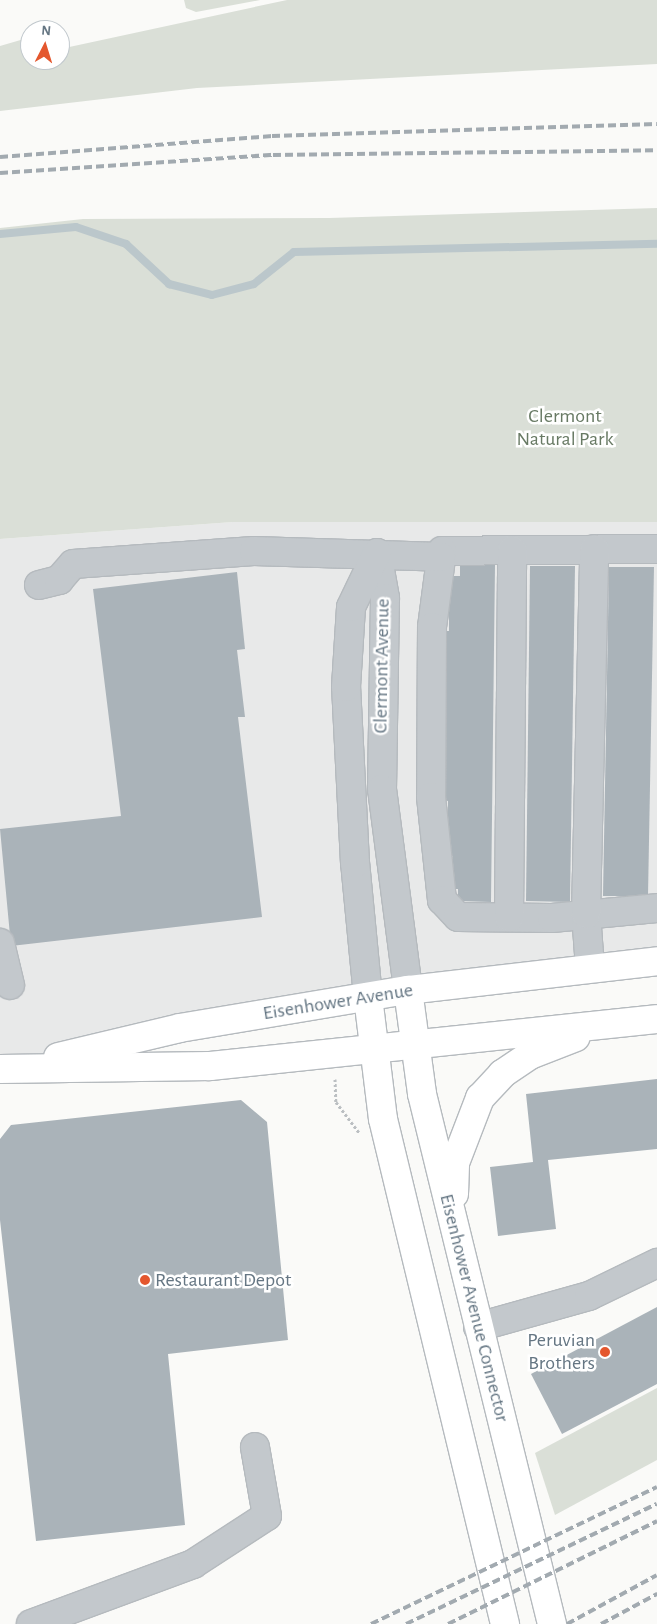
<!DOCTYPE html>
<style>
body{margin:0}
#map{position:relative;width:657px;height:1624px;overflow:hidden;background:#fafaf8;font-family:"Alegreya Sans",sans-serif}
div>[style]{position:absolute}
.built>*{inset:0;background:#e8e9e9}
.green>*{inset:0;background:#dadfd7}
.stream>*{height:8px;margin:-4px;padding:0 4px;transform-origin:4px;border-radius:4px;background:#bbc7cb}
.building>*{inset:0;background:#aab3b9}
.path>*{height:3px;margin-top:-1.5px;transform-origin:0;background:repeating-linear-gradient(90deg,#bbbfc2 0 2.5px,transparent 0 5px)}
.roads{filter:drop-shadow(1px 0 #b5babe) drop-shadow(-1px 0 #b5babe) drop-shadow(0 1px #b5babe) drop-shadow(0 -1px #b5babe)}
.minor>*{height:28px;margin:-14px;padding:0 14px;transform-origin:14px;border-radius:14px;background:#c3c8cc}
.major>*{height:28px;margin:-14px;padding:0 14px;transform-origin:14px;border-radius:14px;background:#fff}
.rail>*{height:4px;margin-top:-2px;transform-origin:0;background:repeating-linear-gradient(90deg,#a2aab0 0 8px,transparent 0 12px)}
.dots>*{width:14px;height:14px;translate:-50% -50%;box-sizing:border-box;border:2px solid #fff;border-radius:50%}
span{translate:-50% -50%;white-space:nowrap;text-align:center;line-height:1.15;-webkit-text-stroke:5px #fff;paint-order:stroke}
.park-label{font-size:20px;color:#687a64}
.street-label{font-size:20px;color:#657683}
.poi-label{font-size:20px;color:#657683}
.left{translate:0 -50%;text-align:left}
.right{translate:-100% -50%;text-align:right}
.north{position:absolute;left:20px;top:20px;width:50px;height:50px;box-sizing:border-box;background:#fff;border:1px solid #c1c8cd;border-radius:50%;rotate:5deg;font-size:14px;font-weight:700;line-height:20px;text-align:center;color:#657683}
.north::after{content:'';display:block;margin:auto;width:18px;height:22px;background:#e4572e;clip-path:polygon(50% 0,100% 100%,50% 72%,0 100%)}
</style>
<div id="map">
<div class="built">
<div style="clip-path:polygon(233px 522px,657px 522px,657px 963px,0 1068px,0 539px)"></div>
</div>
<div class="green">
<div style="clip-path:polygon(184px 0,260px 0,196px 12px,186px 8px)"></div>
<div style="clip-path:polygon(287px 0,657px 0,657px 64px,197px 88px,0 111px,0 46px,24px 39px,30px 42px,30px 60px,60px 60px,60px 49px)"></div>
<div style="clip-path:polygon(657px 208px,657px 522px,233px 522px,0 539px,0 228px,83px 219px,329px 218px)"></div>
<div style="clip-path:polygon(657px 1388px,657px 1460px,555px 1515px,535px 1453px)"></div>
</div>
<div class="stream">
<div style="left:0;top:234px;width:76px;rotate:-5.3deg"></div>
<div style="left:76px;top:227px;width:53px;rotate:18.8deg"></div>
<div style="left:126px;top:244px;width:59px;rotate:42.9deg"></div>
<div style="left:169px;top:284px;width:44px;rotate:14.3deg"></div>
<div style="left:212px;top:295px;width:43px;rotate:-14.7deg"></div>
<div style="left:254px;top:284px;width:51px;rotate:-38.7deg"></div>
<div style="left:294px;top:252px;width:363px;rotate:-1.3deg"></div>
</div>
<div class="building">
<div style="clip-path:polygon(460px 564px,495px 565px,491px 902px,458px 901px,458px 889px,452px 889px,453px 856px,447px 856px,448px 801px,442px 800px,444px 631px,449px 631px,449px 576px,460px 576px)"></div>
<div style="clip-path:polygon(530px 566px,575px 566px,570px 902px,526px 901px)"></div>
<div style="clip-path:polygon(609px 567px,654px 567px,648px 896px,603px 896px)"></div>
<div style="clip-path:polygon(237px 572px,245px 649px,237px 650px,245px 717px,238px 717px,262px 917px,11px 946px,0 829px,121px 816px,93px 589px)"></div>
<div style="clip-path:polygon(657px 1079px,657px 1149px,548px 1160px,556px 1229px,498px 1236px,490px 1167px,533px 1162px,526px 1094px)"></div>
<div style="clip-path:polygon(241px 1100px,267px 1122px,288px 1340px,168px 1354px,185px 1525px,36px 1541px,0 1220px,0 1139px,11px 1125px)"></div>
<div style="clip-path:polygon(657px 1307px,657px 1384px,562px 1434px,531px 1374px)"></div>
</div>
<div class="path">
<div style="left:335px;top:1079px;width:23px;rotate:88deg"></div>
<div style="left:336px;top:1102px;width:39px;rotate:53deg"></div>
</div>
<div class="roads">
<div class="minor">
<div style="left:657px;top:549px;width:215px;rotate:179.5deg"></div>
<div style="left:442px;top:551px;width:77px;rotate:97.5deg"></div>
<div style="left:432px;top:627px;width:170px;rotate:90.3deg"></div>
<div style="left:431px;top:797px;width:104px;rotate:83.9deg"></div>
<div style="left:442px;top:900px;width:23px;rotate:47deg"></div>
<div style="left:458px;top:917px;width:94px;rotate:0.6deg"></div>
<div style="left:552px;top:918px;width:105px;rotate:-5.4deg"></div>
<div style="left:377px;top:553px;width:46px;rotate:79.9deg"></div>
<div style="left:385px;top:598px;width:191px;rotate:90.9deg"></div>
<div style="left:382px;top:789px;width:203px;rotate:82.6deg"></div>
<div style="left:39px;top:585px;width:21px;rotate:-14deg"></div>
<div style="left:59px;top:580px;width:21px;rotate:-49deg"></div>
<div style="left:73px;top:564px;width:181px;rotate:-4.1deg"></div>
<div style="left:254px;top:551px;width:187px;rotate:1.8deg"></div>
<div style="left:509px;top:917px;width:367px;rotate:-89.5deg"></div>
<div style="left:0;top:943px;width:43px;rotate:76.6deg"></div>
<div style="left:590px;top:968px;width:54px;rotate:-94.2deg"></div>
<div style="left:586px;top:914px;width:365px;rotate:-88.7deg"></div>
<div style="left:368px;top:997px;width:135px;rotate:-95.5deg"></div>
<div style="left:355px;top:863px;width:176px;rotate:-92.9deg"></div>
<div style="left:346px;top:687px;width:80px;rotate:-86.4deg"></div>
<div style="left:351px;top:607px;width:60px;rotate:-64.3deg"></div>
<div style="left:478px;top:1327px;width:115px;rotate:-15.6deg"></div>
<div style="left:589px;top:1296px;width:76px;rotate:-25.9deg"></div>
<div style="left:31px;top:1624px;width:173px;rotate:-20.3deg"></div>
<div style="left:193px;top:1564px;width:88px;rotate:-33deg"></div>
<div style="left:267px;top:1516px;width:70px;rotate:-99.9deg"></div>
</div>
<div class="major">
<div style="left:408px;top:990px;width:105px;rotate:82.3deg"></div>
<div style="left:422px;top:1094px;width:546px;rotate:76.22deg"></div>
<div style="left:368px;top:997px;width:123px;rotate:83deg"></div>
<div style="left:383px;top:1119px;width:520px;rotate:76.42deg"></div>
<div style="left:58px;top:1057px;width:125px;rotate:-13.4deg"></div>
<div style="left:180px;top:1028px;width:231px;rotate:-9.5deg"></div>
<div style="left:408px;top:990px;width:251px;rotate:-6.6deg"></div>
<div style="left:0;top:1069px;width:210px;rotate:-0.8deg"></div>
<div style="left:210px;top:1066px;width:449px;rotate:-6deg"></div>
<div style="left:454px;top:1194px;width:31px;rotate:-88deg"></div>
<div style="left:455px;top:1163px;width:70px;rotate:-69deg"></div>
<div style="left:480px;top:1098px;width:33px;rotate:-47deg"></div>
<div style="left:502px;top:1074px;width:34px;rotate:-34deg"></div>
<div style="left:530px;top:1055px;width:49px;rotate:-21.4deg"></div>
</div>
</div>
<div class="rail">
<div style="left:0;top:157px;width:273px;rotate:-4.4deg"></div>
<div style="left:272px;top:136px;width:385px;rotate:-1.8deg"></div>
<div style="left:0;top:173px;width:274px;rotate:-3.8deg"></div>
<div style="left:273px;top:155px;width:384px;rotate:-0.7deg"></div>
<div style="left:371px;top:1624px;width:317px;rotate:-25.6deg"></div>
<div style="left:406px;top:1624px;width:278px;rotate:-25.6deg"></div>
<div style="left:448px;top:1624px;width:233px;rotate:-26.2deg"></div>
<div style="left:567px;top:1624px;width:102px;rotate:-28.6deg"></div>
<div style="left:601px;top:1624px;width:64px;rotate:-28.2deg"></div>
</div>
<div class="dots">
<div style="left:145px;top:1280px;background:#e4572e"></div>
<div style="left:605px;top:1352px;background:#e4572e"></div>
</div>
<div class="park-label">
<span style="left:565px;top:428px">Clermont<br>Natural Park</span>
</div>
<div class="street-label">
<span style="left:382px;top:666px;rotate:-89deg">Clermont Avenue</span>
<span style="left:338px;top:1002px;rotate:-9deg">Eisenhower Avenue</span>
<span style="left:474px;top:1308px;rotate:76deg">Eisenhower Avenue Connector</span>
</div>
<div class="poi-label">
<span class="left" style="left:155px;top:1280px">Restaurant Depot</span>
<span class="right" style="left:595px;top:1352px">Peruvian<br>Brothers</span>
</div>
<div class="north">N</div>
</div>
